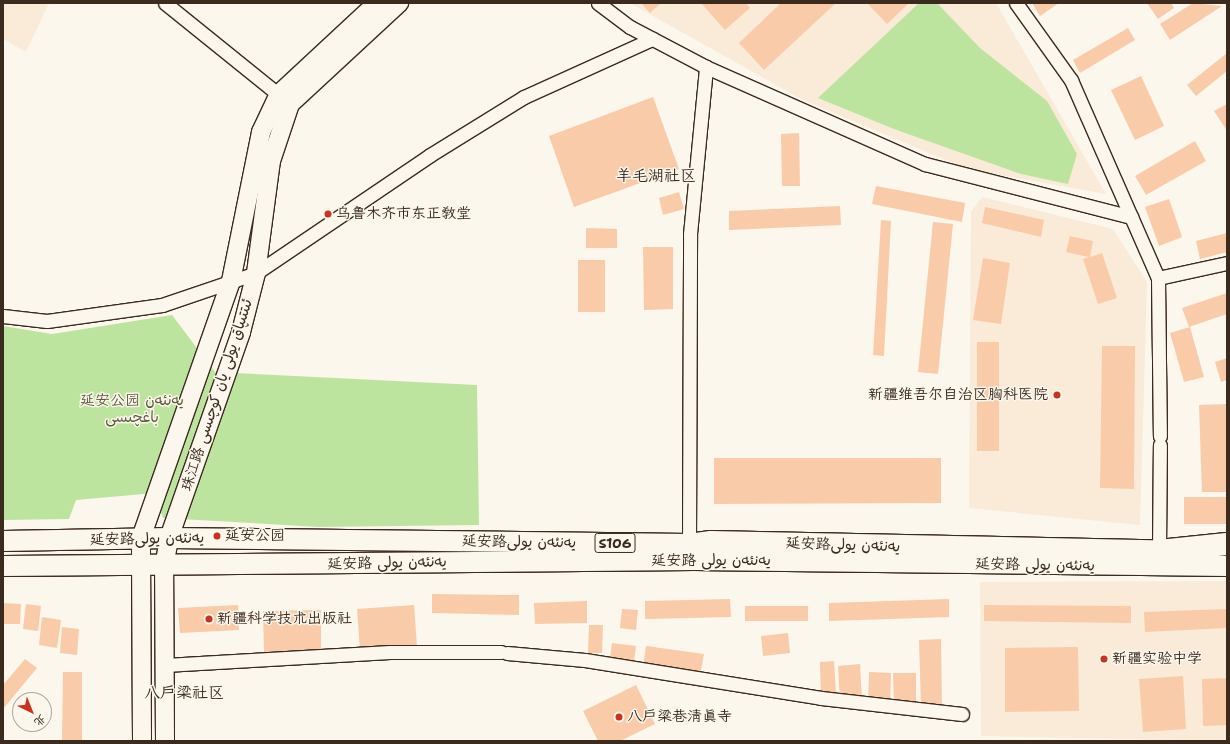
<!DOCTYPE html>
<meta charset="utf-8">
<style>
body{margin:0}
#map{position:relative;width:1230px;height:744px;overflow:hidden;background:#fbf7ec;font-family:"Shantell Sans","Playpen Sans Arabic","LXGW WenKai TC",sans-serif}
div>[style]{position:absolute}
.built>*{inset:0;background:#faead8}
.green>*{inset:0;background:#bde49f}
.building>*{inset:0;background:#f9cba8}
.roads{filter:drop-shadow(1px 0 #3b2a1e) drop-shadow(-1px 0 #3b2a1e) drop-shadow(0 1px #3b2a1e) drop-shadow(0 -1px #3b2a1e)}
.street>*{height:13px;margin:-6.5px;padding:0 6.5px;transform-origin:6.5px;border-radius:6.5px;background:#fbf7ec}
.secondary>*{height:18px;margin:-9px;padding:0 9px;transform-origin:9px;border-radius:9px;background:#fbf7ec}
.primary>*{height:20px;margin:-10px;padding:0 10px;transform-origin:10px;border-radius:10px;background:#fbf7ec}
.highway>*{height:22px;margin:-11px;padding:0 11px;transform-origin:11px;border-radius:11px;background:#fbf7ec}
.dots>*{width:11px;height:11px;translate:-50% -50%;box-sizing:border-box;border:2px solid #fbf7ec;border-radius:50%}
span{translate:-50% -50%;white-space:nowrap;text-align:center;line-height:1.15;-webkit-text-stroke:3px #fbf7ec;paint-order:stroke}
.shield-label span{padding:1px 3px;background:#fbf7ec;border:1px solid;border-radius:3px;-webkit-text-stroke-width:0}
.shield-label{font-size:14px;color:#3b2a1e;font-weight:700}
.poi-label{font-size:15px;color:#3b2a1e}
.left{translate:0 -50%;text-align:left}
.right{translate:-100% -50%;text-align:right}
.street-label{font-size:15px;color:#3b2a1e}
.park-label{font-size:15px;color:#5c583e}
.neighbourhood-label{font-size:16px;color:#3b2a1e}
.frame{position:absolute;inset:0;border:4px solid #3b2a1e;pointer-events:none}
.north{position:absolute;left:12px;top:692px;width:40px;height:40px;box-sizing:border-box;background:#fbf7ec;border:1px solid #aea59a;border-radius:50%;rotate:137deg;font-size:11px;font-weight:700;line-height:16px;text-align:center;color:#3b2a1e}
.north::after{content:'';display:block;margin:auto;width:14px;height:18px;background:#c8321e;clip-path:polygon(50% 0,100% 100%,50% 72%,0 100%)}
</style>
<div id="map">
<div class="built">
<div style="clip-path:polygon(3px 3px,49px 3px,26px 52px,3px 39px)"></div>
<div style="clip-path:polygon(630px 3px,996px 3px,1106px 194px,967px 169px,801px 99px)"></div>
<div style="clip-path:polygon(982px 197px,1113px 229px,1147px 282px,1140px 525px,969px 508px,971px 212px)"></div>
<div style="clip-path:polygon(1227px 581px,1227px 741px,981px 736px,980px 582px)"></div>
</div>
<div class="green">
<div style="clip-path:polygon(919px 3px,937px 3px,980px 48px,1047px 101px,1077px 154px,1068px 184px,1021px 174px,894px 129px,818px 98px)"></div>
<div style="clip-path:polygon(172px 315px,215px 372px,477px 385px,479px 525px,319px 527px,163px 518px,155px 493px,76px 500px,69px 519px,3px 520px,3px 326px,52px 334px)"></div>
</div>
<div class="building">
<div style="clip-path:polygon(641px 3px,661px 3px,650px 13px)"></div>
<div style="clip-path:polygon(701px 3px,746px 3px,750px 8px,725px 30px)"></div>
<div style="clip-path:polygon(781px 3px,836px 3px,764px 70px,739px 43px)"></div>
<div style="clip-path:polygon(867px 3px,909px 3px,887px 24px)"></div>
<div style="clip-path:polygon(1032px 3px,1059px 3px,1040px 16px)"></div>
<div style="clip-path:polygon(1147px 3px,1171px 3px,1174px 8px,1158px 19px)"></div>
<div style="clip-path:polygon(1193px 3px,1222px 6px,1170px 40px,1160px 24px)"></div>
<div style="clip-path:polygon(1128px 28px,1135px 40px,1080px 73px,1073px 60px)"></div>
<div style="clip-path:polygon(1227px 53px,1227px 71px,1196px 96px,1187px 85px)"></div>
<div style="clip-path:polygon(1141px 76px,1164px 126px,1135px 140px,1111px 90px)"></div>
<div style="clip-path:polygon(653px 97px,679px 169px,574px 207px,549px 136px)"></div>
<div style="clip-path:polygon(1227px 104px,1227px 131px,1214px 111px)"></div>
<div style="clip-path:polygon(799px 133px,800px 186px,782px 186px,781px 134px)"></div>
<div style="clip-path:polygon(1195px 141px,1206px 161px,1146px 195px,1135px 176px)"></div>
<div style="clip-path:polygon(876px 186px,965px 203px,962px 222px,872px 204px)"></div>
<div style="clip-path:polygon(679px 192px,684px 209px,663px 215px,659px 198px)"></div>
<div style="clip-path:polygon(1169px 199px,1182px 237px,1159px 246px,1145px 207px)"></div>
<div style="clip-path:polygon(840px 206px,841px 225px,729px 230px,729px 211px)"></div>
<div style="clip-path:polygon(985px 207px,1044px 220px,1041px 237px,982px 223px)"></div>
<div style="clip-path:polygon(881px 220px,891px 221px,884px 356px,873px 355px)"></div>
<div style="clip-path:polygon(933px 222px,953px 224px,938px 374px,918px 372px)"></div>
<div style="clip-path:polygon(586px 228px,617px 229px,617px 248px,586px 248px)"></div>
<div style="clip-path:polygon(1227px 233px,1227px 252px,1200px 259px,1196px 241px)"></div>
<div style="clip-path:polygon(1070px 236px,1093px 241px,1090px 257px,1102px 253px,1117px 298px,1098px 304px,1083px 259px,1089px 257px,1066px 252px)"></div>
<div style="clip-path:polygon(643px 247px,673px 247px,673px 309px,644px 310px)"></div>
<div style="clip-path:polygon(983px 258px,1010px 263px,1001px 324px,973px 320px)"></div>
<div style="clip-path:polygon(578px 260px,605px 260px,605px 312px,578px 312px)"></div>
<div style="clip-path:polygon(1227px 293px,1227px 314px,1189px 327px,1182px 308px)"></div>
<div style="clip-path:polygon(1190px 327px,1204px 377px,1184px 382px,1170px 333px)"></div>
<div style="clip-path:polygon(977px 342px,999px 342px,999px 451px,977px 451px)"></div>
<div style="clip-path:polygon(1102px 346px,1135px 346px,1134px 489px,1100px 488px)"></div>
<div style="clip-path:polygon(1227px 358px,1227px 380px,1221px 382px,1215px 362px)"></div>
<div style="clip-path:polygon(1227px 404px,1227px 492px,1202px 492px,1199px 405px)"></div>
<div style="clip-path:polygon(714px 458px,941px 458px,941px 503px,714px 504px)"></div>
<div style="clip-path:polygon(1184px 497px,1227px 497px,1227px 524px,1184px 524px)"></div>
<div style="clip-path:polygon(432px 594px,519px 595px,519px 615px,432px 613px)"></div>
<div style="clip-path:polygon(730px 599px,731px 617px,645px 619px,645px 601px)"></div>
<div style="clip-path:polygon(949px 599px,949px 617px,829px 621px,829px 603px)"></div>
<div style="clip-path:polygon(587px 601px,587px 623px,535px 624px,534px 603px)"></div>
<div style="clip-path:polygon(3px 603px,21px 604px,20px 624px,3px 624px)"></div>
<div style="clip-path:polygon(26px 604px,41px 606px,38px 631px,23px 629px)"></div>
<div style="clip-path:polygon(238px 605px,239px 630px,180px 633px,178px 608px)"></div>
<div style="clip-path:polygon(414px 605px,417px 646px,360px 650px,357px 609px)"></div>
<div style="clip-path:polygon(984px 605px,1131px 606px,1131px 623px,984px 621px)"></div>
<div style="clip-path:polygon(745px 606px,808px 606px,808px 621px,745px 621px)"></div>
<div style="clip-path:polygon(622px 609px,638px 610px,636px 630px,620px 628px)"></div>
<div style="clip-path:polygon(1227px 609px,1227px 628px,1145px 632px,1144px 612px)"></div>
<div style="clip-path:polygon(321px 610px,321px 651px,264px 652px,263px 611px)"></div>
<div style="clip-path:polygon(42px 617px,61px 620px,57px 648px,39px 645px)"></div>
<div style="clip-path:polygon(589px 625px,603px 625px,602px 653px,588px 653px)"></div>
<div style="clip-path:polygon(62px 627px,79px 629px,77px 655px,60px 653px)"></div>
<div style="clip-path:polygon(788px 633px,790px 653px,763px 656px,761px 636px)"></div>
<div style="clip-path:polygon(941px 639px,942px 705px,921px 706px,919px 640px)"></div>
<div style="clip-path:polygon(612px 643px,636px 646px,634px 661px,610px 658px)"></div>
<div style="clip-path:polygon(646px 646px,704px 654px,700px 675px,643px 667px)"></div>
<div style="clip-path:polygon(1078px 647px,1079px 711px,1005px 712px,1005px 648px)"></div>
<div style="clip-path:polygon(25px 659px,37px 668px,3px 709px,3px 685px)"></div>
<div style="clip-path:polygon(834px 661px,836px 694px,821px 695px,820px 662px)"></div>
<div style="clip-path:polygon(860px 664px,862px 699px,840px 700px,838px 666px)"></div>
<div style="clip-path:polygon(63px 672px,82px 672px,82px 741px,62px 741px)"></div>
<div style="clip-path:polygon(869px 672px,891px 673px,890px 706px,868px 705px)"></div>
<div style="clip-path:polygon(893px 673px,916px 673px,916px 704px,894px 704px)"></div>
<div style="clip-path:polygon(1183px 676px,1186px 729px,1143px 732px,1139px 679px)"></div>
<div style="clip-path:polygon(1227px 678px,1227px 725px,1203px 726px,1202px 679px)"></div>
<div style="clip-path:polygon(636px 685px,655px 724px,620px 741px,598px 741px,583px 711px)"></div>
</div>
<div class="roads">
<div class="street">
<div style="left:165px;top:3px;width:154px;rotate:38.9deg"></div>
<div style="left:598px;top:3px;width:40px;rotate:37deg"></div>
<div style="left:630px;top:27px;width:86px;rotate:27.8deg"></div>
<div style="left:706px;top:67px;width:240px;rotate:23.9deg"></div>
<div style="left:925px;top:164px;width:213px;rotate:14.4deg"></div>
<div style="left:1016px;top:3px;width:95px;rotate:54.5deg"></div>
<div style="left:1071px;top:80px;width:216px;rotate:66.3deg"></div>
<div style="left:1158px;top:278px;width:158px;rotate:89.3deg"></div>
<div style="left:1158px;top:278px;width:71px;rotate:-12.3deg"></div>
<div style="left:3px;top:316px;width:44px;rotate:6.5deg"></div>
<div style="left:47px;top:321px;width:116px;rotate:-7.9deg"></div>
<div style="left:162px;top:305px;width:99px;rotate:-18.8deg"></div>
<div style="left:256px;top:273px;width:210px;rotate:-34.1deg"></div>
<div style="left:430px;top:155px;width:110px;rotate:-31.7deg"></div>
<div style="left:524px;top:97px;width:141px;rotate:-24.4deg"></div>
<div style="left:689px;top:544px;width:310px;rotate:-89.8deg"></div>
<div style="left:690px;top:234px;width:168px;rotate:-84.5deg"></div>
<div style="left:1159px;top:551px;width:106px;rotate:-89.5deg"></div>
<div style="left:507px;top:653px;width:78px;rotate:5.1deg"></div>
<div style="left:585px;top:660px;width:239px;rotate:9.1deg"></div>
<div style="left:821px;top:698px;width:142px;rotate:6.5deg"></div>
<div style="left:165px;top:665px;width:225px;rotate:-3.3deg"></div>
<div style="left:390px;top:652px;width:111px"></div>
</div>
<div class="secondary">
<div style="left:142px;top:741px;width:203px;rotate:-90.3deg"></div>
<div style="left:141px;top:538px;width:272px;rotate:-70.7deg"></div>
<div style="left:231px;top:281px;width:152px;rotate:-78.6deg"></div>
<div style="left:261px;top:132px;width:42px;rotate:-64.7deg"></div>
<div style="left:279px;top:94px;width:134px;rotate:-42.9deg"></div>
<div style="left:165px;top:741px;width:174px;rotate:-90.3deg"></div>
<div style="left:164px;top:567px;width:29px;rotate:-80deg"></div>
<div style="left:169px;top:538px;width:218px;rotate:-70.7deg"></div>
<div style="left:241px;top:332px;width:61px;rotate:-75.7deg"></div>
<div style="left:256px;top:273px;width:113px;rotate:-82.4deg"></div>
<div style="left:271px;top:161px;width:60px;rotate:-71.6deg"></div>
<div style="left:290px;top:104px;width:149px;rotate:-42.8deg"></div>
</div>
<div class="primary">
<div style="left:3px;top:541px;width:166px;rotate:-1deg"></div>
<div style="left:169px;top:538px;width:520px;rotate:0.66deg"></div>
<div style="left:689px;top:544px;width:22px;rotate:-8deg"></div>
<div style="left:711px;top:541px;width:464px;rotate:1.2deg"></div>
<div style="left:3px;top:566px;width:691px;rotate:-0.5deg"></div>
<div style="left:694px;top:560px;width:533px;rotate:0.64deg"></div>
</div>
<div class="highway">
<div style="left:1159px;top:551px;width:68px;rotate:-5.9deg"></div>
</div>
</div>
<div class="dots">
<div style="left:328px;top:214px;background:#c8321e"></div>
<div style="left:1057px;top:395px;background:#c8321e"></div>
<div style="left:217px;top:536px;background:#c8321e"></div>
<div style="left:209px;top:619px;background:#c8321e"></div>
<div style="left:1104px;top:659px;background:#c8321e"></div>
<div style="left:619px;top:717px;background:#c8321e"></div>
</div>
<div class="shield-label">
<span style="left:615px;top:543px">S106</span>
</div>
<div class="poi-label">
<span class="left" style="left:336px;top:214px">乌鲁木齐市东正教堂</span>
<span class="right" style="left:1048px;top:395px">新疆维吾尔自治区胸科医院</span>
<span class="left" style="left:225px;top:536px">延安公园</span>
<span class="left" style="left:217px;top:619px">新疆科学技术出版社</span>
<span class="left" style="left:1112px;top:659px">新疆实验中学</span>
<span class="left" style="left:627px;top:717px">八户梁巷清真寺</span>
</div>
<div class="street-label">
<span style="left:217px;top:395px;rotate:-72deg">珠江路 ئىتتىپاق يولى يان كوچىسى</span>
<span style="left:147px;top:539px;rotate:-1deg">延安路يەنئەن يولى</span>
<span style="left:519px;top:542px;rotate:1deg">延安路يەنئەن يولى</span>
<span style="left:843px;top:545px;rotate:2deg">延安路يەنئەن يولى</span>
<span style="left:711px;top:561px">延安路 يەنئەن يولى</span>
<span style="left:387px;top:563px;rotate:-1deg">延安路 يەنئەن يولى</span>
<span style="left:1035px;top:565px;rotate:1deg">延安路 يەنئەن يولى</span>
</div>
<div class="park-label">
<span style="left:132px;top:409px">延安公园 يەنئەن<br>باغچىسى</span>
</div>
<div class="neighbourhood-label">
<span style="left:656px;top:176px">羊毛湖社区</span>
<span style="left:184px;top:693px">八户梁社区</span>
</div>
<div class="frame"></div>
<div class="north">北</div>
</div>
